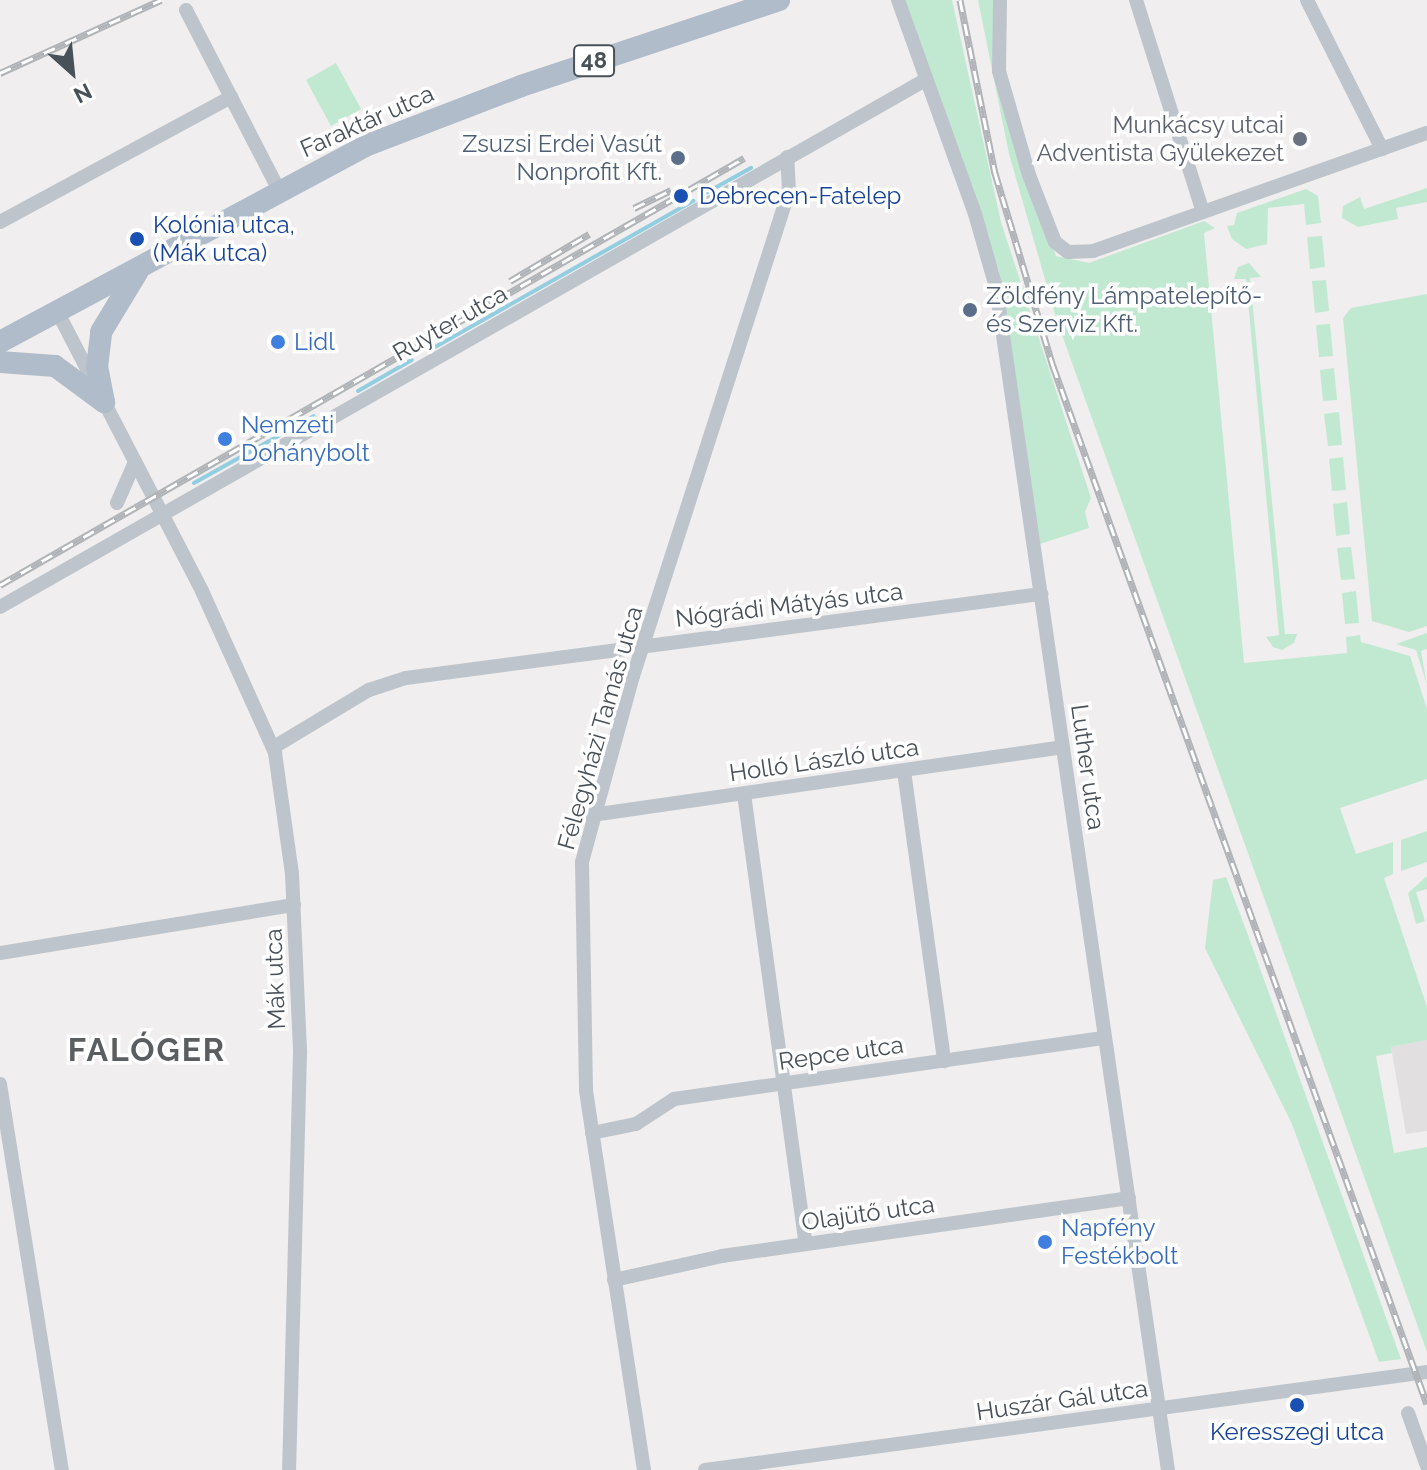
<!DOCTYPE html>
<meta charset="utf-8">
<style>
body{margin:0}
#map{position:relative;width:1427px;height:1470px;overflow:hidden;background:#f0eeee;font-family:Raleway,sans-serif}
div>[style]{position:absolute}
.education>*{inset:0;background:#e1dfdf}
.green>*{inset:0;background:#c1e9d2}
.stream>*{height:4px;margin:-2px;padding:0 2px;transform-origin:2px;border-radius:2px;background:#93cde0}
.minor>*{height:14px;margin:-7px;padding:0 7px;transform-origin:7px;border-radius:7px;background:#bec4cb}
.primary>*{height:22px;margin:-11px;padding:0 11px;transform-origin:11px;border-radius:11px;background:#b0bcc9}
.rail>*{height:7px;margin-top:-3.5px;transform-origin:0;background:repeating-linear-gradient(90deg,#fff 0 12px,#b0b3b7 0 24px);box-sizing:border-box;border-block:2px solid #b0b3b7}
.dots>*{width:22px;height:22px;translate:-50% -50%;box-sizing:border-box;border:4px solid #fff;border-radius:50%}
span{translate:-50% -50%;white-space:nowrap;text-align:center;line-height:1.15;-webkit-text-stroke:7px #fff;paint-order:stroke}
.shield-label span{padding:2px 6px;background:#fff;border:2px solid;border-radius:6px;-webkit-text-stroke-width:0}
.shield-label{font-size:22px;color:#485058;font-weight:700}
.street-label{font-size:24px;color:#485058}
.worship-label{font-size:24px;color:#5b616d}
.right{translate:-100% -50%;text-align:right}
.service-label{font-size:24px;color:#4e5e75}
.left{translate:0 -50%;text-align:left}
.transit-label{font-size:24px;color:#164399}
.shop-label{font-size:24px;color:#366cbe}
.district-label{font-size:32px;color:#5b5e61;font-weight:700;letter-spacing:2px}
.north{position:absolute;left:32px;top:32px;width:80px;height:80px;-webkit-text-stroke:6px #fff;paint-order:stroke;rotate:153deg;font-size:22px;font-weight:700;line-height:32px;text-align:center;color:#485058}
.north::after{content:'';display:block;margin:auto;width:28px;height:36px;background:#485058;clip-path:polygon(50% 0,100% 100%,50% 72%,0 100%)}
</style>
<div id="map">
<div class="education">
<div style="clip-path:polygon(1427px 1040px,1427px 1131px,1406px 1134px,1391px 1047px)"></div>
</div>
<div class="green">
<div style="clip-path:polygon(905px 0,952px 0,1001px 222px,1091px 498px,1085px 512px,1089px 528px,1040px 544px,999px 271px)"></div>
<div style="clip-path:polygon(978px 0,995px 0,994px 72px,1056px 256px,1089px 263px,1204px 221px,1215px 228px,1204px 233px,1244px 663px,1347px 653px,1346px 637px,1360px 635px,1361px 642px,1410px 656px,1427px 709px,1427px 779px,1340px 808px,1356px 854px,1393px 842px,1393px 874px,1384px 878px,1427px 1007px,1427px 1040px,1391px 1047px,1392px 1053px,1376px 1056px,1394px 1153px,1427px 1147px,1427px 1352px,1057px 321px,1009px 154px)"></div>
<div style="clip-path:polygon(336px 63px,361px 109px,331px 126px,306px 80px)"></div>
<div style="clip-path:polygon(1427px 188px,1427px 202px,1396px 208px,1398px 219px,1358px 227px,1342px 218px,1343px 206px,1360px 197px,1364px 209px)"></div>
<div style="clip-path:polygon(1306px 189px,1318px 196px,1321px 223px,1306px 225px,1304px 204px,1268px 208px,1267px 244px,1246px 249px,1232px 239px,1227px 226px,1234px 225px,1237px 213px)"></div>
<div style="clip-path:polygon(1322px 236px,1325px 267px,1310px 269px,1307px 237px)"></div>
<div style="clip-path:polygon(1249px 263px,1261px 277px,1250px 278px,1285px 634px,1297px 634px,1294px 643px,1282px 650px,1273px 647px,1266px 637px,1279px 635px,1246px 279px,1234px 279px,1238px 267px)"></div>
<div style="clip-path:polygon(1326px 280px,1329px 311px,1315px 313px,1312px 281px)"></div>
<div style="clip-path:polygon(1427px 294px,1427px 626px,1409px 632px,1372px 621px,1343px 318px,1351px 308px)"></div>
<div style="clip-path:polygon(1330px 324px,1333px 356px,1319px 357px,1316px 325px)"></div>
<div style="clip-path:polygon(1334px 368px,1337px 400px,1323px 401px,1320px 370px)"></div>
<div style="clip-path:polygon(1339px 412px,1342px 445px,1328px 446px,1324px 414px)"></div>
<div style="clip-path:polygon(1343px 457px,1346px 490px,1332px 491px,1329px 459px)"></div>
<div style="clip-path:polygon(1347px 502px,1350px 534px,1336px 536px,1333px 504px)"></div>
<div style="clip-path:polygon(1351px 547px,1355px 579px,1341px 580px,1337px 548px)"></div>
<div style="clip-path:polygon(1356px 591px,1359px 623px,1345px 624px,1342px 593px)"></div>
<div style="clip-path:polygon(1427px 633px,1427px 649px,1421px 651px,1427px 685px,1416px 650px,1396px 644px)"></div>
<div style="clip-path:polygon(1427px 831px,1427px 862px,1401px 871px,1401px 840px)"></div>
<div style="clip-path:polygon(1427px 876px,1427px 889px,1416px 892px,1425px 921px,1416px 924px,1408px 893px)"></div>
<div style="clip-path:polygon(1226px 877px,1245px 927px,1401px 1359px,1379px 1362px,1292px 1124px,1205px 948px,1213px 880px)"></div>
</div>
<div class="stream">
<div style="left:704px;top:194px;width:54px;rotate:-29deg"></div>
<div style="left:428px;top:351px;width:305px;rotate:-29.5deg"></div>
<div style="left:358px;top:391px;width:62px;rotate:-29.9deg"></div>
<div style="left:194px;top:483px;width:137px;rotate:-29.2deg"></div>
</div>
<div class="minor">
<div style="left:898px;top:0;width:227px;rotate:70.2deg"></div>
<div style="left:975px;top:214px;width:76px;rotate:74deg"></div>
<div style="left:996px;top:287px;width:1195px;rotate:81.73deg"></div>
<div style="left:1000px;top:0;width:71px;rotate:90.8deg"></div>
<div style="left:999px;top:71px;width:108px;rotate:73.9deg"></div>
<div style="left:1029px;top:175px;width:72px;rotate:68.8deg"></div>
<div style="left:1055px;top:242px;width:16px;rotate:38deg"></div>
<div style="left:1068px;top:252px;width:25px;rotate:-2deg"></div>
<div style="left:1093px;top:251px;width:354px;rotate:-19.5deg"></div>
<div style="left:1136px;top:0;width:222px;rotate:72.5deg"></div>
<div style="left:1307px;top:0;width:167px;rotate:63.3deg"></div>
<div style="left:186px;top:10px;width:203px;rotate:62.7deg"></div>
<div style="left:0;top:222px;width:263px;rotate:-28.4deg"></div>
<div style="left:57px;top:311px;width:315px;rotate:62.6deg"></div>
<div style="left:202px;top:591px;width:178px;rotate:65.7deg"></div>
<div style="left:275px;top:753px;width:122px;rotate:82deg"></div>
<div style="left:292px;top:874px;width:179px;rotate:87.4deg"></div>
<div style="left:300px;top:1053px;width:417px;rotate:91.5deg"></div>
<div style="left:117px;top:503px;width:45px;rotate:-66.3deg"></div>
<div style="left:0;top:607px;width:1065px;rotate:-29.67deg"></div>
<div style="left:274px;top:747px;width:111px;rotate:-31deg"></div>
<div style="left:369px;top:690px;width:39px;rotate:-18deg"></div>
<div style="left:406px;top:678px;width:641px;rotate:-7.54deg"></div>
<div style="left:904px;top:771px;width:293px;rotate:82.1deg"></div>
<div style="left:744px;top:794px;width:454px;rotate:82.2deg"></div>
<div style="left:592px;top:815px;width:475px;rotate:-8.2deg"></div>
<div style="left:0;top:953px;width:298px;rotate:-9.3deg"></div>
<div style="left:0;top:1084px;width:391px;rotate:80.9deg"></div>
<div style="left:592px;top:1133px;width:45px;rotate:-11.6deg"></div>
<div style="left:636px;top:1124px;width:45px;rotate:-33.3deg"></div>
<div style="left:674px;top:1099px;width:435px;rotate:-8.1deg"></div>
<div style="left:614px;top:1280px;width:111px;rotate:-12.5deg"></div>
<div style="left:722px;top:1256px;width:411px;rotate:-8.1deg"></div>
<div style="left:1408px;top:1413px;width:56px;rotate:70.3deg"></div>
<div style="left:644px;top:1470px;width:384px;rotate:-98.7deg"></div>
<div style="left:586px;top:1090px;width:228px;rotate:-91deg"></div>
<div style="left:582px;top:862px;width:193px;rotate:-74.7deg"></div>
<div style="left:633px;top:676px;width:509px;rotate:-72.17deg"></div>
<div style="left:789px;top:191px;width:34px;rotate:-93deg"></div>
<div style="left:705px;top:1470px;width:729px;rotate:-7.73deg"></div>
</div>
<div class="primary">
<div style="left:0;top:342px;width:414px;rotate:-28.2deg"></div>
<div style="left:365px;top:146px;width:167px;rotate:-21deg"></div>
<div style="left:521px;top:86px;width:272px;rotate:-18.4deg"></div>
<div style="left:0;top:362px;width:55px;rotate:4.2deg"></div>
<div style="left:55px;top:366px;width:61px;rotate:36.3deg"></div>
<div style="left:104px;top:402px;width:36px;rotate:-101deg"></div>
<div style="left:97px;top:367px;width:35px;rotate:-83deg"></div>
<div style="left:101px;top:332px;width:71px;rotate:-58.8deg"></div>
</div>
<div class="rail">
<div style="left:960px;top:0;width:177px;rotate:78.6deg"></div>
<div style="left:995px;top:173px;width:202px;rotate:73.3deg"></div>
<div style="left:1053px;top:366px;width:1103px;rotate:70.19deg"></div>
<div style="left:0;top:73px;width:177px;rotate:-24.4deg"></div>
<div style="left:634px;top:208px;width:41px;rotate:-25.9deg"></div>
<div style="left:510px;top:281px;width:92px;rotate:-30.7deg"></div>
<div style="left:0;top:585px;width:858px;rotate:-29.85deg"></div>
</div>
<div class="dots">
<div style="left:1300px;top:139px;background:#6b7280"></div>
<div style="left:678px;top:158px;background:#5c6f8a"></div>
<div style="left:681px;top:196px;background:#1a4fb4"></div>
<div style="left:137px;top:239px;background:#1a4fb4"></div>
<div style="left:970px;top:310px;background:#5c6f8a"></div>
<div style="left:278px;top:342px;background:#3f7fe0"></div>
<div style="left:225px;top:439px;background:#3f7fe0"></div>
<div style="left:1045px;top:1242px;background:#3f7fe0"></div>
<div style="left:1297px;top:1405px;background:#1a4fb4"></div>
</div>
<div class="shield-label">
<span style="left:594px;top:61px">48</span>
</div>
<div class="street-label">
<span style="left:367px;top:121px;rotate:-24deg">Faraktár utca</span>
<span style="left:450px;top:323px;rotate:-30deg">Ruyter utca</span>
<span style="left:789px;top:605px;rotate:-7deg">Nógrádi Mátyás utca</span>
<span style="left:600px;top:728px;rotate:-74deg">Félegyházi Tamás utca</span>
<span style="left:824px;top:760px;rotate:-8deg">Holló László utca</span>
<span style="left:1088px;top:767px;rotate:82deg">Luther utca</span>
<span style="left:275px;top:979px;rotate:-92deg">Mák utca</span>
<span style="left:841px;top:1053px;rotate:-8deg">Repce utca</span>
<span style="left:868px;top:1213px;rotate:-8deg">Olajütő utca</span>
<span style="left:1062px;top:1400px;rotate:-8deg">Huszár Gál utca</span>
</div>
<div class="worship-label">
<span class="right" style="left:1284px;top:139px">Munkácsy utcai<br>Adventista Gyülekezet</span>
</div>
<div class="service-label">
<span class="right" style="left:662px;top:158px">Zsuzsi Erdei Vasút<br>Nonprofit Kft.</span>
<span class="left" style="left:986px;top:310px">Zöldfény Lámpatelepítő-<br>és Szerviz Kft.</span>
</div>
<div class="transit-label">
<span class="left" style="left:699px;top:196px">Debrecen-Fatelep</span>
<span class="left" style="left:153px;top:239px">Kolónia utca,<br>(Mák utca)</span>
<span style="left:1297px;top:1432px">Keresszegi utca</span>
</div>
<div class="shop-label">
<span class="left" style="left:294px;top:342px">Lidl</span>
<span class="left" style="left:241px;top:439px">Nemzeti<br>Dohánybolt</span>
<span class="left" style="left:1061px;top:1242px">Napfény<br>Festékbolt</span>
</div>
<div class="district-label">
<span style="left:147px;top:1050px">FALÓGER</span>
</div>
<div class="north">N</div>
</div>
